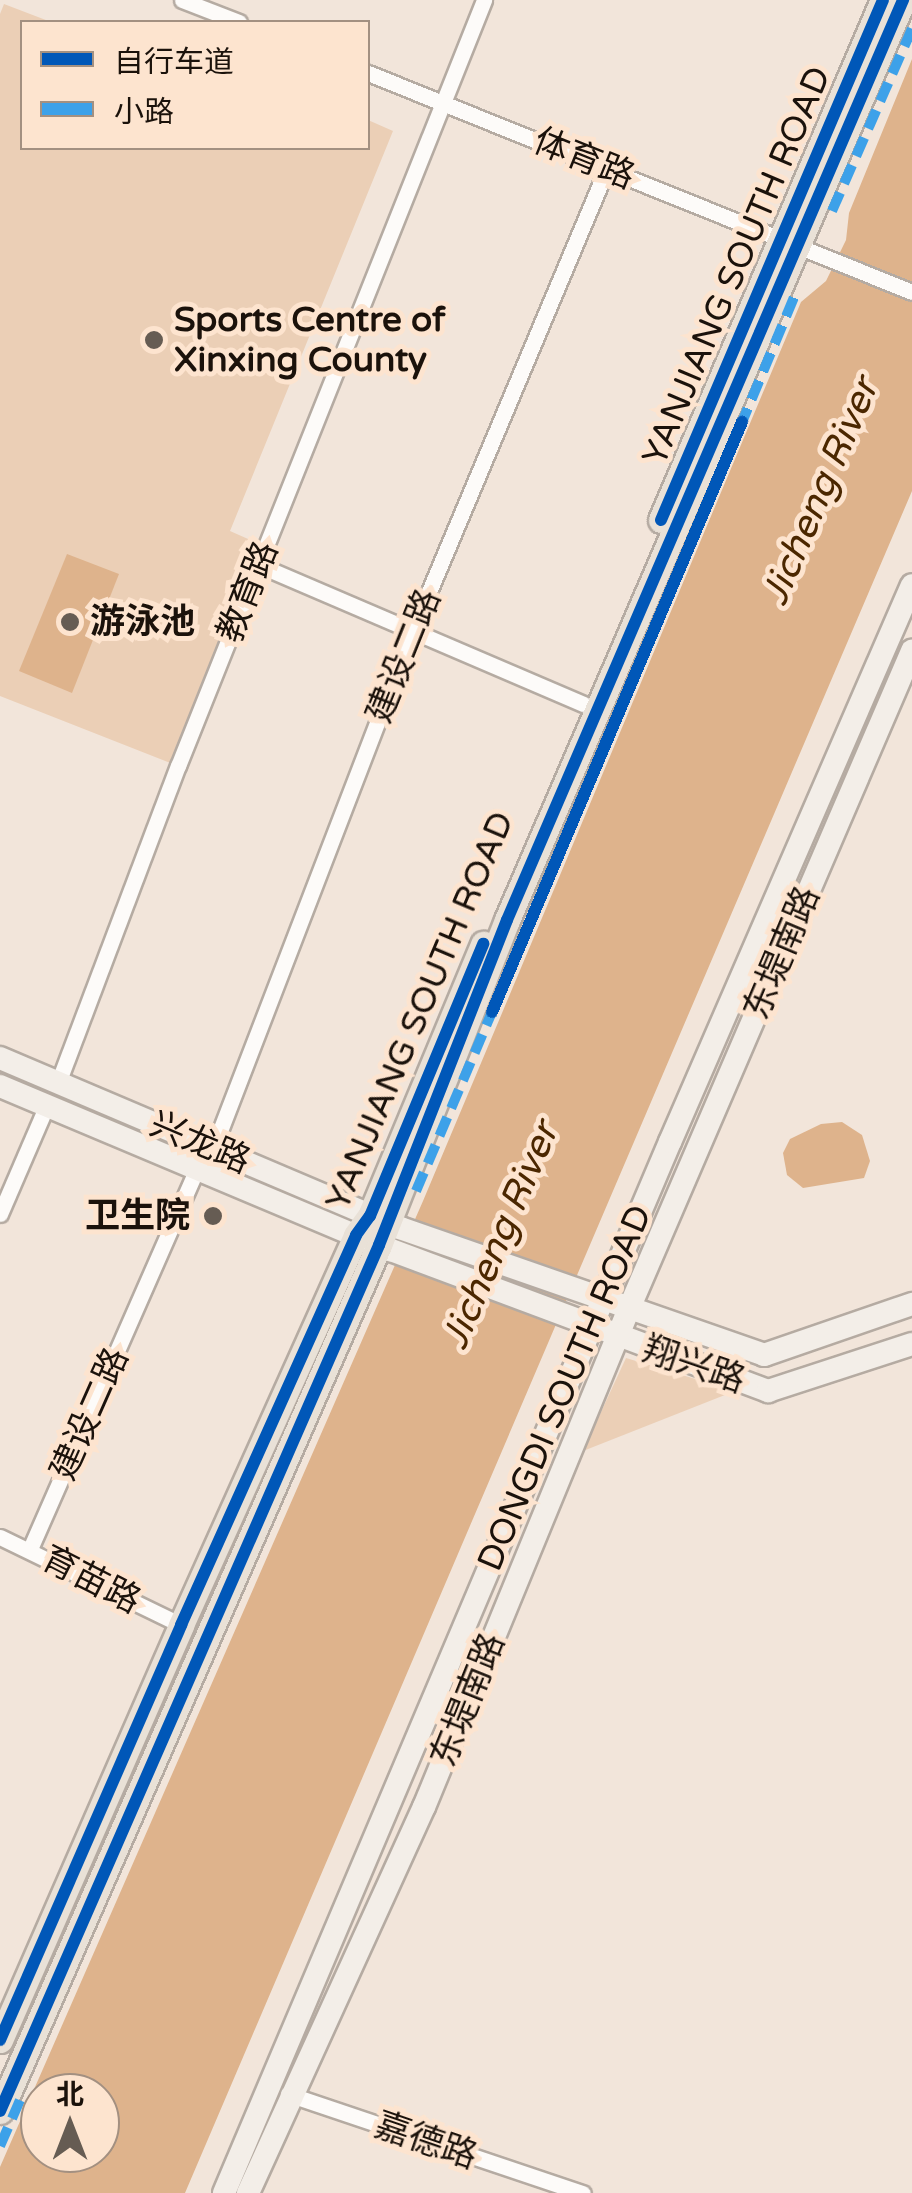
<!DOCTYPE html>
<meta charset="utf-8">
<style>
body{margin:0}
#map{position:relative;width:912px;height:2193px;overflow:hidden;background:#f2e5da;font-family:"Varela Round","Noto Sans SC",sans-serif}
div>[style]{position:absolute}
.green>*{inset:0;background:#ebcfb6}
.water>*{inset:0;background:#deb38c}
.roads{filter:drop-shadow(2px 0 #b5aba2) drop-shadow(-2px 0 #b5aba2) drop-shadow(0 2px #b5aba2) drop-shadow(0 -2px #b5aba2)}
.minor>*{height:15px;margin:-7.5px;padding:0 7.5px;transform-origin:7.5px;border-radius:7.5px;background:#fdfbf9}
.secondary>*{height:22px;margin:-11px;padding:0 11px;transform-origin:11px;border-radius:11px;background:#f3eee8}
.primary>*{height:25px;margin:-12.5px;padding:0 12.5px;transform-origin:12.5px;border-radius:12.5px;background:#e9e1d7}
.quiet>*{height:10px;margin-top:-5px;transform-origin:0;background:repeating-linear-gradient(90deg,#3da1e9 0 20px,transparent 0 30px)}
.cycleway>*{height:12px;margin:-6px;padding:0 6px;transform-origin:6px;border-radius:6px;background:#0057b8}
.dots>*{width:28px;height:28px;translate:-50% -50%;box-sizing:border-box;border:5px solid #fde4cf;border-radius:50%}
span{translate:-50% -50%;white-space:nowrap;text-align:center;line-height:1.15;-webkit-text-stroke:10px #fde4cf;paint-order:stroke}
.street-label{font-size:35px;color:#1b120b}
.poi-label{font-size:35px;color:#1b120b;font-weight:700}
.left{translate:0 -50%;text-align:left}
.right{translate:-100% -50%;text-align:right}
.water-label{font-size:38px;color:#4b2700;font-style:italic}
.legend{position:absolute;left:20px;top:20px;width:350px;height:130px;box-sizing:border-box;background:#fde4cf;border:2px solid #a39081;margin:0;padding:12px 18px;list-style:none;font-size:30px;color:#1b120b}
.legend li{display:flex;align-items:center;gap:20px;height:50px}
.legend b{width:50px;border:2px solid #a39081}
.north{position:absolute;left:20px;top:2073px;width:100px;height:100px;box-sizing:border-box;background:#fde4cf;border:2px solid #a39081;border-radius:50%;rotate:0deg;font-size:28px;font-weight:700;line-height:40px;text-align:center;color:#1b120b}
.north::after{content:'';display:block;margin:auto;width:35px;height:45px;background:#665c53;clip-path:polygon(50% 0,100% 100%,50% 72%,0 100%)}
</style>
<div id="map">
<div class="green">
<div style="clip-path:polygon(4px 4px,51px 22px,22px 22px,22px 148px,368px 148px,368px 120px,393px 131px,230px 531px,266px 547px,178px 766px,0 696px,0 14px)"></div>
<div style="clip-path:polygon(626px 1358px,735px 1391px,583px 1451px)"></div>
</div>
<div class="water">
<div style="clip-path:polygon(evenodd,912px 59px,912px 491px,185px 2193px,0 2193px,0 2167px,423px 1201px,801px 302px,826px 281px,846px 240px,849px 213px,912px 59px,40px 2093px,100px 2093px,100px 2153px,40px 2153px,40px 2093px)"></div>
<div style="clip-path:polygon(67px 554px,119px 574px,72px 693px,19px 671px)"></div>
<div style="clip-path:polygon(842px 1122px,862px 1135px,870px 1161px,864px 1178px,803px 1188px,787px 1175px,783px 1153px,790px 1139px,821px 1124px)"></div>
</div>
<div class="roads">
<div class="minor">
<div style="left:182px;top:0;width:61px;rotate:21.1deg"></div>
<div style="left:368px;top:73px;width:586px;rotate:21.93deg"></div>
<div style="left:259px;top:565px;width:353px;rotate:23.2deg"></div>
<div style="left:58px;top:1083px;width:339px;rotate:-69.3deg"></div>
<div style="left:178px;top:766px;width:825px;rotate:-68.22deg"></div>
<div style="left:213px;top:1149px;width:554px;rotate:-68.95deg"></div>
<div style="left:412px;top:632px;width:503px;rotate:-67.2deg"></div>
<div style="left:0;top:1214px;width:119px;rotate:-66.7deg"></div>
<div style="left:0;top:1537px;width:201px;rotate:25.9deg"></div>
<div style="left:30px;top:1549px;width:416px;rotate:-66.3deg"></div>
<div style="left:288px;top:2094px;width:311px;rotate:18.6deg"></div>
</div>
<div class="secondary">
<div style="left:0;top:1058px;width:435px;rotate:23deg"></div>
<div style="left:400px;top:1228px;width:386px;rotate:19.2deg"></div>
<div style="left:764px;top:1355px;width:157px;rotate:-19deg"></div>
<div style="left:0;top:1086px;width:424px;rotate:22.8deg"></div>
<div style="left:391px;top:1250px;width:403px;rotate:20.5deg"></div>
<div style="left:768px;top:1391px;width:151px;rotate:-18.1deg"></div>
<div style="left:224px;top:2193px;width:1142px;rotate:-67.01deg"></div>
<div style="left:670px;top:1142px;width:607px;rotate:-66.52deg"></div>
<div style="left:248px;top:2193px;width:424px;rotate:-65.5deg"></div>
<div style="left:424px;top:1807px;width:536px;rotate:-67.64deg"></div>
<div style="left:628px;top:1311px;width:719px;rotate:-66.72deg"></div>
</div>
<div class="primary">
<div style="left:661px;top:520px;width:565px;rotate:-66.88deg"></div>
<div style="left:0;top:2040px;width:453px;rotate:-66.4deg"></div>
<div style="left:181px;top:1625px;width:427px;rotate:-65.8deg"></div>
<div style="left:356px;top:1235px;width:24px;rotate:-54deg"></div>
<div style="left:370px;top:1216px;width:295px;rotate:-67.4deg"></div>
<div style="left:0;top:2111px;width:945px;rotate:-66.36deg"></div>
<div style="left:379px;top:1245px;width:349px;rotate:-68.5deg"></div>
<div style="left:507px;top:920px;width:1002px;rotate:-66.71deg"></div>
</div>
</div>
<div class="quiet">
<div style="left:832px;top:211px;width:199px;rotate:-66.3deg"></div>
<div style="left:740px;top:427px;width:148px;rotate:-67.4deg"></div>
<div style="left:416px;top:1191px;width:200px;rotate:-67deg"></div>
<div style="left:0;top:2146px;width:50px;rotate:-66.5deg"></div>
</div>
<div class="cycleway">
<div style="left:661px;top:520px;width:565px;rotate:-66.88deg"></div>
<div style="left:492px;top:1012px;width:641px;rotate:-67.04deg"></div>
<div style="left:0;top:2040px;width:453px;rotate:-66.4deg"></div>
<div style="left:181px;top:1625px;width:427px;rotate:-65.8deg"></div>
<div style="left:356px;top:1235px;width:24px;rotate:-54deg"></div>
<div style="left:370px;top:1216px;width:295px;rotate:-67.4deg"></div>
<div style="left:0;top:2111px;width:945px;rotate:-66.36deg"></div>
<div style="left:379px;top:1245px;width:349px;rotate:-68.5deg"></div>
<div style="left:507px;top:920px;width:1002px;rotate:-66.71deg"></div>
</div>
<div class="dots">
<div style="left:154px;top:340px;background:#665c53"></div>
<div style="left:70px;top:622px;background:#665c53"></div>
<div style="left:213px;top:1216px;background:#665c53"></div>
</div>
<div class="street-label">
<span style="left:584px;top:159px;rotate:22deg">体育路</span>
<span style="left:737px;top:266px;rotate:-67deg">YANJIANG SOUTH ROAD</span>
<span style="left:248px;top:592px;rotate:-68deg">教育路</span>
<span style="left:404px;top:656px;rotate:-68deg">建设二路</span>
<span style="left:782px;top:953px;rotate:-67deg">东堤南路</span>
<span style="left:420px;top:1011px;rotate:-67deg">YANJIANG SOUTH ROAD</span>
<span style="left:200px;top:1143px;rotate:23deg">兴龙路</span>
<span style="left:694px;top:1365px;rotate:19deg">翔兴路</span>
<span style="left:565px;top:1388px;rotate:-67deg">DONGDI SOUTH ROAD</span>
<span style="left:90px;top:1414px;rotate:-66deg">建设二路</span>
<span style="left:91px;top:1580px;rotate:27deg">育苗路</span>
<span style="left:468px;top:1700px;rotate:-68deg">东堤南路</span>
<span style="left:426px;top:2141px;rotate:19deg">嘉德路</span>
</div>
<div class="poi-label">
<span class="left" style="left:174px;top:340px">Sports Centre of<br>Xinxing County</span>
<span class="left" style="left:90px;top:622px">游泳池</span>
<span class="right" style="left:190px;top:1216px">卫生院</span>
</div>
<div class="water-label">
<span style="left:821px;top:492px;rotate:-67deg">Jicheng River</span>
<span style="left:501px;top:1236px;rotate:-67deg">Jicheng River</span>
</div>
<ul class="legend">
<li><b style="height:12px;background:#0057b8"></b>自行车道</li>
<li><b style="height:12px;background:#3da1e9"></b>小路</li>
</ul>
<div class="north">北</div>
</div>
